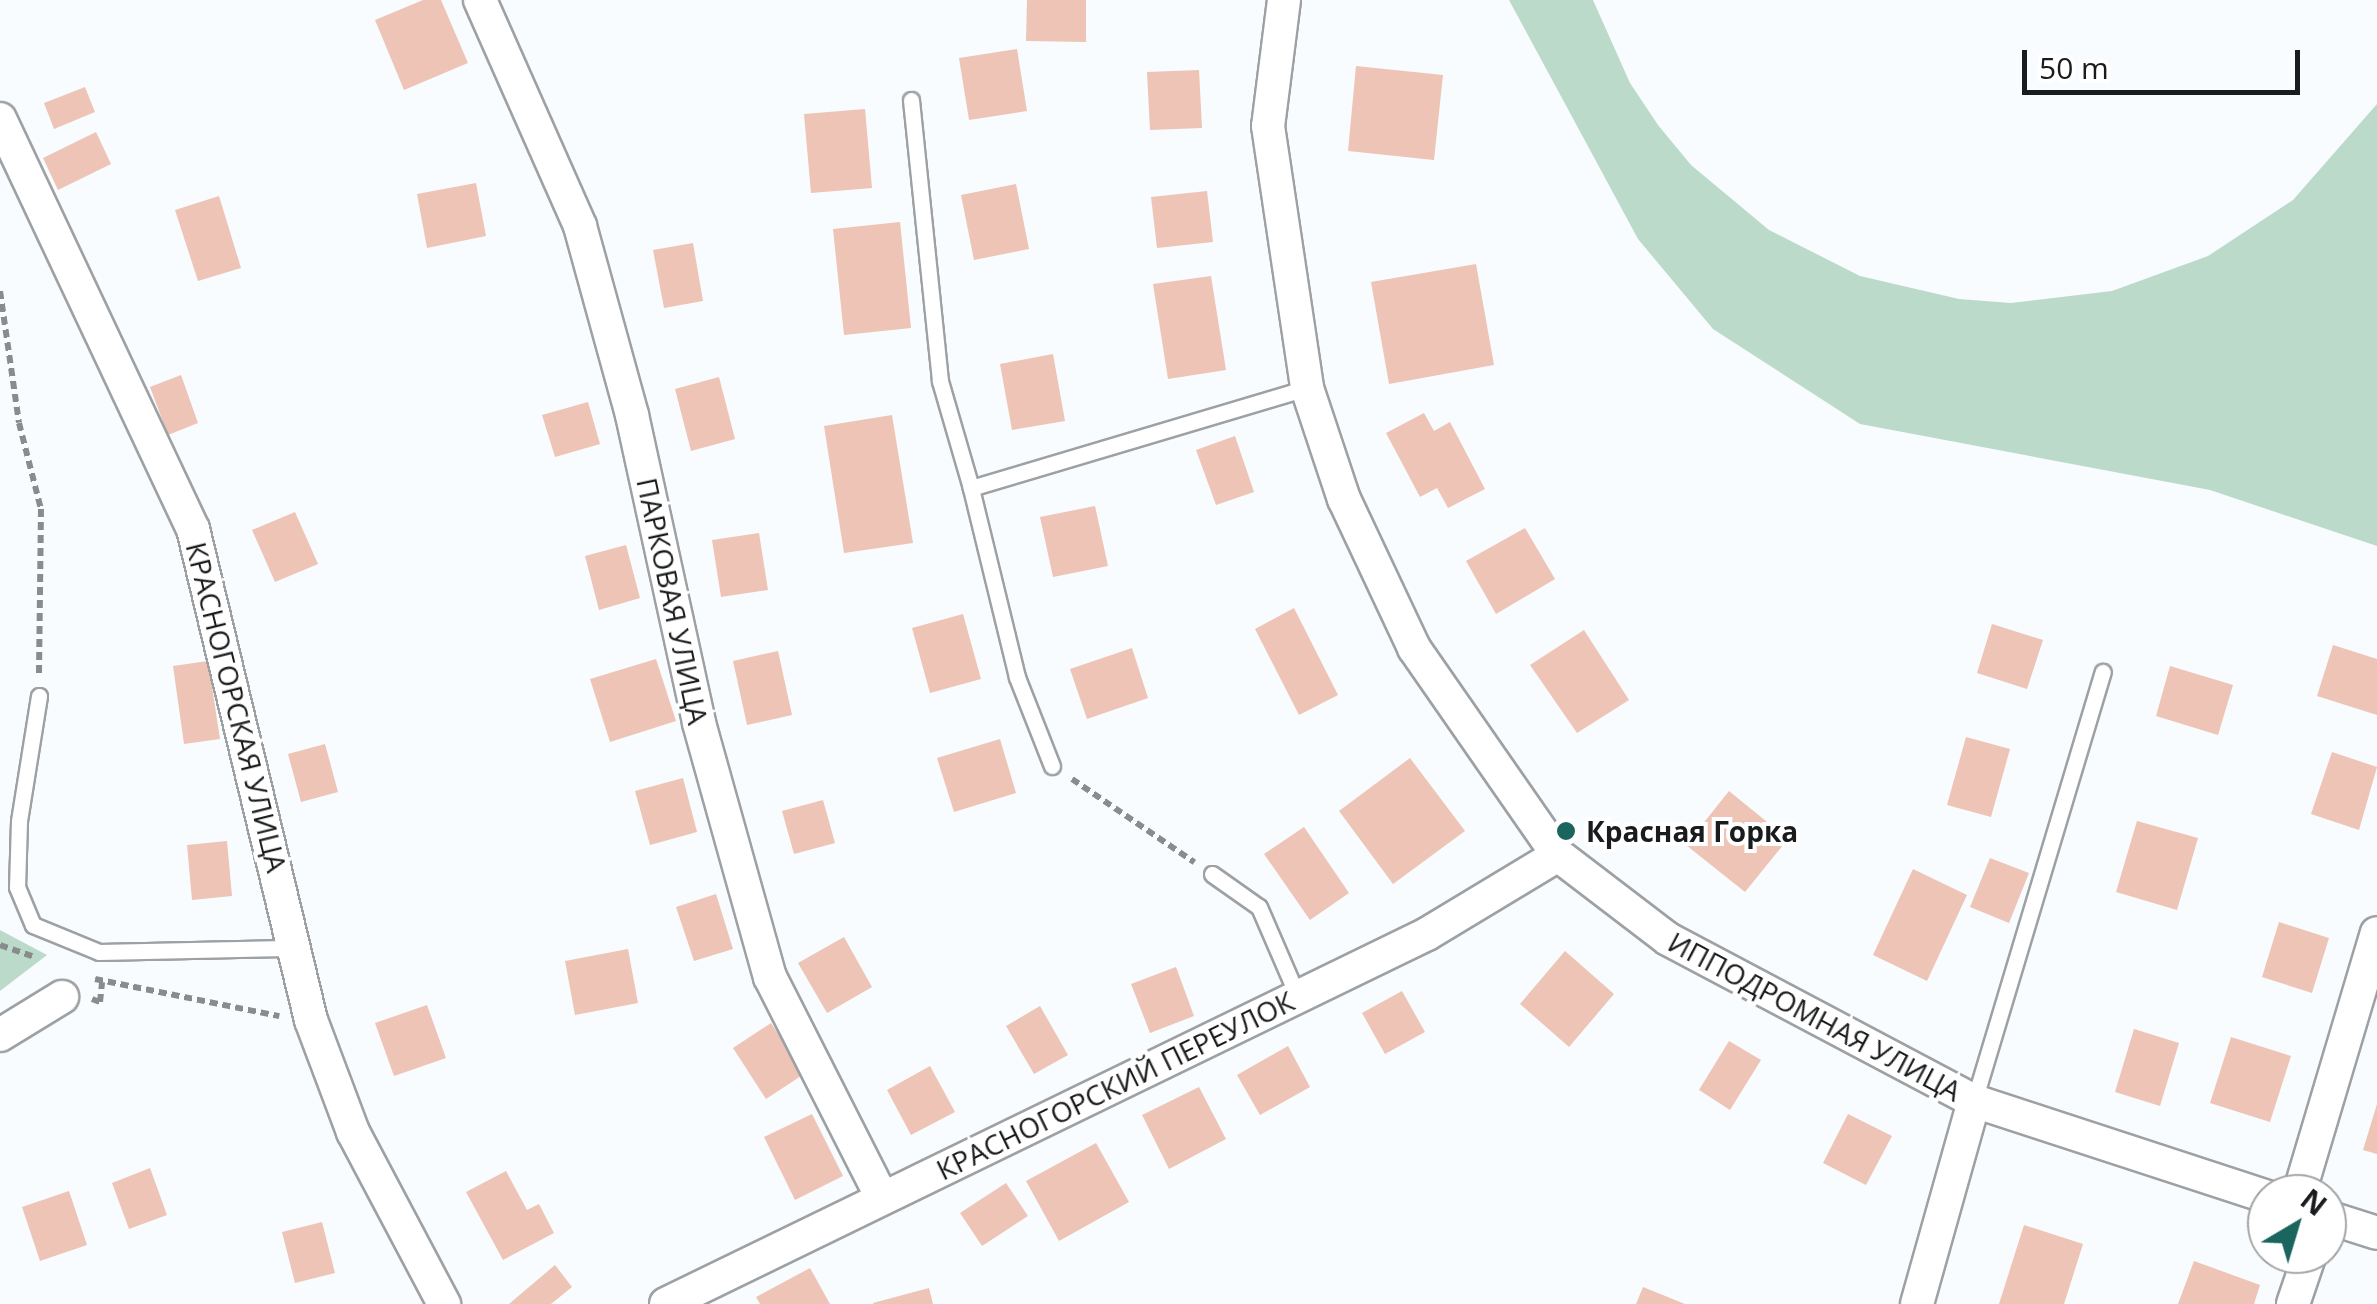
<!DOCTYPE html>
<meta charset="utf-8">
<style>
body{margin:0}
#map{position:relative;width:2377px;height:1304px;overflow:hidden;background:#f8fcff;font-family:"Open Sans",sans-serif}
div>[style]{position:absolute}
.green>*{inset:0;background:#bcdaca}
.building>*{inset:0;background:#edc4b5}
.path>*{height:6px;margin-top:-3px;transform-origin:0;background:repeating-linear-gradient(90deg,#898c8e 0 8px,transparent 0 13px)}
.roads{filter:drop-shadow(2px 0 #9da1a4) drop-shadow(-2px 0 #9da1a4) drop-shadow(0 2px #9da1a4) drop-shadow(0 -2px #9da1a4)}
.service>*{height:15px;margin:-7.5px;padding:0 7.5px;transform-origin:7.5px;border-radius:7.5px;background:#fff}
.minor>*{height:32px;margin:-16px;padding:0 16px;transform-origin:16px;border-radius:16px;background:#fff}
.dots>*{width:28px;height:28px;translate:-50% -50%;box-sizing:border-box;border:5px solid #fff;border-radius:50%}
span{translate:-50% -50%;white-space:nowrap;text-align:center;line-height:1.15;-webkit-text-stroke:8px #fff;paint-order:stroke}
.street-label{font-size:28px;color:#191b1c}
.poi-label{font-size:28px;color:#191b1c;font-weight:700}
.left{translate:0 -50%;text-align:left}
.north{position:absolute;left:2247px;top:1174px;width:100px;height:100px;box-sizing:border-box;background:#fff;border:2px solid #a3a4a4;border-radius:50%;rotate:38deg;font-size:28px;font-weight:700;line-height:40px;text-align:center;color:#191b1c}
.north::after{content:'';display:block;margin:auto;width:35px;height:45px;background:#1a655d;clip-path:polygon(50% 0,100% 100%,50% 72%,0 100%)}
.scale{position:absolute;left:2022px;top:50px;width:278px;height:45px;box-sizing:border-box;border:5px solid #191b1c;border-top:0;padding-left:12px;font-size:30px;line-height:35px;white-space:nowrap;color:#191b1c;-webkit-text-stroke:8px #fff;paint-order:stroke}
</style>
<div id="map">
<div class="green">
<div style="clip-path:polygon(1509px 0,1593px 0,1630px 83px,1658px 125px,1691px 165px,1769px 230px,1860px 276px,1959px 299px,2011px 303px,2112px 291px,2208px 256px,2293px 200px,2377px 104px,2377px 546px,2210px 490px,1860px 424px,1713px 329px,1638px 239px)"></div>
<div style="clip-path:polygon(0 930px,47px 955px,0 991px)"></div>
</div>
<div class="building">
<div style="clip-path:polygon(423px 0,441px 0,468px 63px,404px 90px,375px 20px)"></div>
<div style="clip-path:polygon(1027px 0,1086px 0,1086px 42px,1026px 41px)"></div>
<div style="clip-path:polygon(1017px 49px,1027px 111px,969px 120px,959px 58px)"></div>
<div style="clip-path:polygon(1356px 66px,1443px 75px,1434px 160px,1348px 151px)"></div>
<div style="clip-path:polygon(1199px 70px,1202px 128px,1150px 130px,1147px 72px)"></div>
<div style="clip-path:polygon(85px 87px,95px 112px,54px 129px,44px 103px)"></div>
<div style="clip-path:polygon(865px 109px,872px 188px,811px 193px,804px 114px)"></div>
<div style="clip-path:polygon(96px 132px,111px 164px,58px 190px,43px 158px)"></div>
<div style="clip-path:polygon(476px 183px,486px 236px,427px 248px,417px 194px)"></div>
<div style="clip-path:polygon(1016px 184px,1029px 249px,974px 260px,961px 195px)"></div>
<div style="clip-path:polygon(1207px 191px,1213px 242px,1157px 248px,1151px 197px)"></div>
<div style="clip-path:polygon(219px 196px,241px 268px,198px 281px,175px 210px)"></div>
<div style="clip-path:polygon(900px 222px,911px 328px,844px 335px,833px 229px)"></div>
<div style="clip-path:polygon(693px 243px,703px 301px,664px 308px,653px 250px)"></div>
<div style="clip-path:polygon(1476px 264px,1494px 365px,1389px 384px,1371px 282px)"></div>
<div style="clip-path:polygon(1211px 276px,1226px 370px,1168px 379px,1153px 284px)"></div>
<div style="clip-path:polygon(1053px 354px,1065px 421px,1012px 430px,1000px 364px)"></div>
<div style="clip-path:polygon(181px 375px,198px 423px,168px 435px,150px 387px)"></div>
<div style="clip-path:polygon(719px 377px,735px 439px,691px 451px,675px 389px)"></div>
<div style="clip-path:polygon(588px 402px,600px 444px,555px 457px,542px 415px)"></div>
<div style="clip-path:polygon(1424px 413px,1434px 431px,1450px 422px,1485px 489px,1448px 508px,1437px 488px,1420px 497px,1386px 433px)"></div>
<div style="clip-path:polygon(892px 415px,913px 543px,844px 553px,824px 426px)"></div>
<div style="clip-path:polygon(1235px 436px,1254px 492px,1216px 505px,1196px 450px)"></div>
<div style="clip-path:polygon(1095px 506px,1108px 566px,1053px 577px,1040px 517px)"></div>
<div style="clip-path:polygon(295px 512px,318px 564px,275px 582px,252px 530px)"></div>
<div style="clip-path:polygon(1525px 528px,1555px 579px,1496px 614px,1466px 561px)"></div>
<div style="clip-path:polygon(759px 533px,768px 590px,721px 597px,712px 540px)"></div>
<div style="clip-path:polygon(626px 545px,640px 598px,599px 610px,585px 556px)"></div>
<div style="clip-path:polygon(1294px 608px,1338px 695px,1299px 715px,1255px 629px)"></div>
<div style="clip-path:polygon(963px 614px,981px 679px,930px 693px,912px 628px)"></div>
<div style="clip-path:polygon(1992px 624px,2043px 640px,2027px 689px,1977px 673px)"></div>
<div style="clip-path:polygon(1584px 630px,1629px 700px,1577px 733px,1530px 665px)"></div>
<div style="clip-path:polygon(2333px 645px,2377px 659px,2377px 715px,2317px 696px)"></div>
<div style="clip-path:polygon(1132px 648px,1148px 698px,1087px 719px,1070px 669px)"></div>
<div style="clip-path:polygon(778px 651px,792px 715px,747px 725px,733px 661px)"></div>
<div style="clip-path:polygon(656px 659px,676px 721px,610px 742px,590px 679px)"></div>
<div style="clip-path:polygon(208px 661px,220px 739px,184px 744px,173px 666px)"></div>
<div style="clip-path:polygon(2170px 666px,2233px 685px,2218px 735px,2156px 716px)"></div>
<div style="clip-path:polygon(1966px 737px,2010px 749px,1991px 817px,1947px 805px)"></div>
<div style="clip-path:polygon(1000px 739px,1016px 793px,954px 812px,937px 758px)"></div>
<div style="clip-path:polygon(325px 744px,338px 792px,301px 802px,288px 754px)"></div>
<div style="clip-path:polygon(2332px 752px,2377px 767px,2359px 830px,2311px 814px)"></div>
<div style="clip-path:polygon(1410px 758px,1465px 831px,1393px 884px,1339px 811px)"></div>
<div style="clip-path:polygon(683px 778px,697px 832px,650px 845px,635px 791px)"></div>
<div style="clip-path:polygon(1729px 791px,1788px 839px,1745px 892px,1686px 845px)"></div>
<div style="clip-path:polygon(823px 800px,835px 843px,794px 854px,782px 811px)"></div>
<div style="clip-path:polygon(2137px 821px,2198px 838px,2177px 910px,2116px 892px)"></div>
<div style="clip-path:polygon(1304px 827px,1349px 893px,1310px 920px,1264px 854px)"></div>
<div style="clip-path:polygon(227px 841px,232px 896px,192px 900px,187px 845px)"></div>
<div style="clip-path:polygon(1990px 858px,2029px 873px,2009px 923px,1970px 907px)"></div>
<div style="clip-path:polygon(1913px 869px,1967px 895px,1927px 981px,1873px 955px)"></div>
<div style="clip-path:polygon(716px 894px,733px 949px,694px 961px,676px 907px)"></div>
<div style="clip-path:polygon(2279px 922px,2329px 938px,2312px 993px,2262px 977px)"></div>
<div style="clip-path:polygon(844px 937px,872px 987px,827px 1013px,798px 963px)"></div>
<div style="clip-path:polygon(628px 949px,638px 1003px,575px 1015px,565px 961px)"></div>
<div style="clip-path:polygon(1565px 951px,1614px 994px,1569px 1047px,1520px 1004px)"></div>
<div style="clip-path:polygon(1176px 967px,1194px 1016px,1150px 1033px,1131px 984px)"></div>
<div style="clip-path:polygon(1402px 991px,1425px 1032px,1385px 1054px,1362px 1013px)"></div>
<div style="clip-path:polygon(427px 1005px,446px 1058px,394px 1076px,375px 1023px)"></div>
<div style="clip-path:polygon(1040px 1006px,1068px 1055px,1034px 1074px,1006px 1026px)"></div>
<div style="clip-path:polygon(771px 1023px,804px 1074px,766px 1099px,733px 1048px)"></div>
<div style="clip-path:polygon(2134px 1029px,2179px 1043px,2160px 1106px,2115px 1092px)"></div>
<div style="clip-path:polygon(2231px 1037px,2291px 1056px,2270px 1122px,2210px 1103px)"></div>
<div style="clip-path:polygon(1729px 1041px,1761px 1060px,1730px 1110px,1699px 1090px)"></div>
<div style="clip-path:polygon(1288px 1046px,1310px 1087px,1260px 1115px,1237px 1075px)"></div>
<div style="clip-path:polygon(930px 1066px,955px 1112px,911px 1135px,887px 1090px)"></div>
<div style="clip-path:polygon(1199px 1087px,1226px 1139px,1169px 1169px,1142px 1115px)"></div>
<div style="clip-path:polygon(2377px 1104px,2377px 1154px,2363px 1150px)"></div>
<div style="clip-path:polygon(812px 1114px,843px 1176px,795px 1200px,764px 1137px)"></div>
<div style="clip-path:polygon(1848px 1114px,1892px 1136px,1866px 1185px,1823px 1163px)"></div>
<div style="clip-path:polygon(1096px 1143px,1129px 1202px,1059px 1241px,1026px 1181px)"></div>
<div style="clip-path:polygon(150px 1168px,167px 1215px,129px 1229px,112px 1183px)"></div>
<div style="clip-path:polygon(506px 1171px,527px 1210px,539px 1204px,554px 1233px,503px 1260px,466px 1192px)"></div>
<div style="clip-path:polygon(1006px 1183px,1028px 1216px,982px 1246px,960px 1213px)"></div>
<div style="clip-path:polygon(69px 1191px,87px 1245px,40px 1261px,22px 1207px)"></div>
<div style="clip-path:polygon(322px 1222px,335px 1273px,295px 1283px,282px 1232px)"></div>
<div style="clip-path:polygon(2024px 1225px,2083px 1244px,2064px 1304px,1999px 1304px)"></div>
<div style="clip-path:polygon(2194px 1261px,2260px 1285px,2254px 1304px,2178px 1304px)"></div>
<div style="clip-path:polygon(555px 1265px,572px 1287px,551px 1304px,509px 1304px)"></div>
<div style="clip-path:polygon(810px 1268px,830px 1304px,760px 1304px,756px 1297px)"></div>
<div style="clip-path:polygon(1643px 1287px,1685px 1304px,1636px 1304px)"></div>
<div style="clip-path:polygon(929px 1288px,933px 1304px,873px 1304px,873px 1303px)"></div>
</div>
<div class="path">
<div style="left:0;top:291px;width:133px;rotate:81.8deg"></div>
<div style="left:19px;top:423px;width:89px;rotate:75.7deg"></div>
<div style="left:41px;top:509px;width:166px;rotate:90.7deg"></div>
<div style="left:1072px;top:779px;width:148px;rotate:34.2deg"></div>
<div style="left:0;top:945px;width:34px;rotate:19deg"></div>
<div style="left:95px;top:979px;width:188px;rotate:11.4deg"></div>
<div style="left:92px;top:999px;width:9px;rotate:21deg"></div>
<div style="left:100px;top:1002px;width:20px;rotate:-84deg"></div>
</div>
<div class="roads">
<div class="service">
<div style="left:911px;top:100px;width:282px;rotate:84.1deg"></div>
<div style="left:940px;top:381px;width:111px;rotate:73.8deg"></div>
<div style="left:39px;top:696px;width:127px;rotate:99.1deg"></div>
<div style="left:19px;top:821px;width:66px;rotate:91.7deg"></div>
<div style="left:17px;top:887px;width:41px;rotate:67.2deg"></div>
<div style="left:33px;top:925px;width:71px;rotate:22.2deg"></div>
<div style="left:99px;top:952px;width:198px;rotate:-1.2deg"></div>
<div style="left:1052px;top:766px;width:96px;rotate:-111.5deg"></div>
<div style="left:1017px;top:677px;width:195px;rotate:-103.7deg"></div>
<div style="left:971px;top:488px;width:351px;rotate:-16.6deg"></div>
<div style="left:1212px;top:874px;width:57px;rotate:35.1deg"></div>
<div style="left:1259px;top:907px;width:98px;rotate:66.6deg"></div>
<div style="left:1974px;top:1101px;width:448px;rotate:-73.3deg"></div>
</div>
<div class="minor">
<div style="left:480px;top:0;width:247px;rotate:66.1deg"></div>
<div style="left:580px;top:226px;width:196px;rotate:74.6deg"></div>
<div style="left:632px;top:415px;width:315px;rotate:77.7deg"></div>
<div style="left:699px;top:723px;width:264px;rotate:74.4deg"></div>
<div style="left:770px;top:977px;width:246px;rotate:63.1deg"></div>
<div style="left:1284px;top:0;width:127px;rotate:97.2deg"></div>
<div style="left:1268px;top:126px;width:265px;rotate:81.5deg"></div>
<div style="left:1307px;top:388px;width:117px;rotate:71.6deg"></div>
<div style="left:1344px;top:499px;width:165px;rotate:64.8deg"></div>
<div style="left:1414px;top:648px;width:252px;rotate:55.2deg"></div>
<div style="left:1558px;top:855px;width:138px;rotate:37.4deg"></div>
<div style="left:1668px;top:939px;width:346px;rotate:27.9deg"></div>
<div style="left:1974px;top:1101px;width:308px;rotate:18.1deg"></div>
<div style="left:0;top:119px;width:453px;rotate:64.8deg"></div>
<div style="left:193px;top:529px;width:505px;rotate:76.49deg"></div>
<div style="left:311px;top:1020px;width:120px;rotate:69.4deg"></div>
<div style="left:353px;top:1132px;width:195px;rotate:62.1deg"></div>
<div style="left:0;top:1035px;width:73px;rotate:-31.5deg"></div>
<div style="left:2299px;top:1194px;width:272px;rotate:-73.4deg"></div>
<div style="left:2327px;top:1217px;width:52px;rotate:17.7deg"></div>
<div style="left:666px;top:1304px;width:846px;rotate:-25.93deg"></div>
<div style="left:1427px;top:934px;width:153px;rotate:-31.1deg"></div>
<div style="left:1917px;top:1304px;width:211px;rotate:-74.3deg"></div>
<div style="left:2293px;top:1304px;width:53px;rotate:-71.2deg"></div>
</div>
</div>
<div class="dots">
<div style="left:1566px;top:831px;background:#1a655d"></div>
</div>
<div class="street-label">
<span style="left:673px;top:601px;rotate:78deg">ПАРКОВАЯ УЛИЦА</span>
<span style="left:237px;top:707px;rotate:76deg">КРАСНОГОРСКАЯ УЛИЦА</span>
<span style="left:1815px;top:1016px;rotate:28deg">ИППОДРОМНАЯ УЛИЦА</span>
<span style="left:1115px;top:1085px;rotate:-26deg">КРАСНОГОРСКИЙ ПЕРЕУЛОК</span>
</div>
<div class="poi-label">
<span class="left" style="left:1586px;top:831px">Красная Горка</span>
</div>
<div class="north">N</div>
<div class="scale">50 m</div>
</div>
